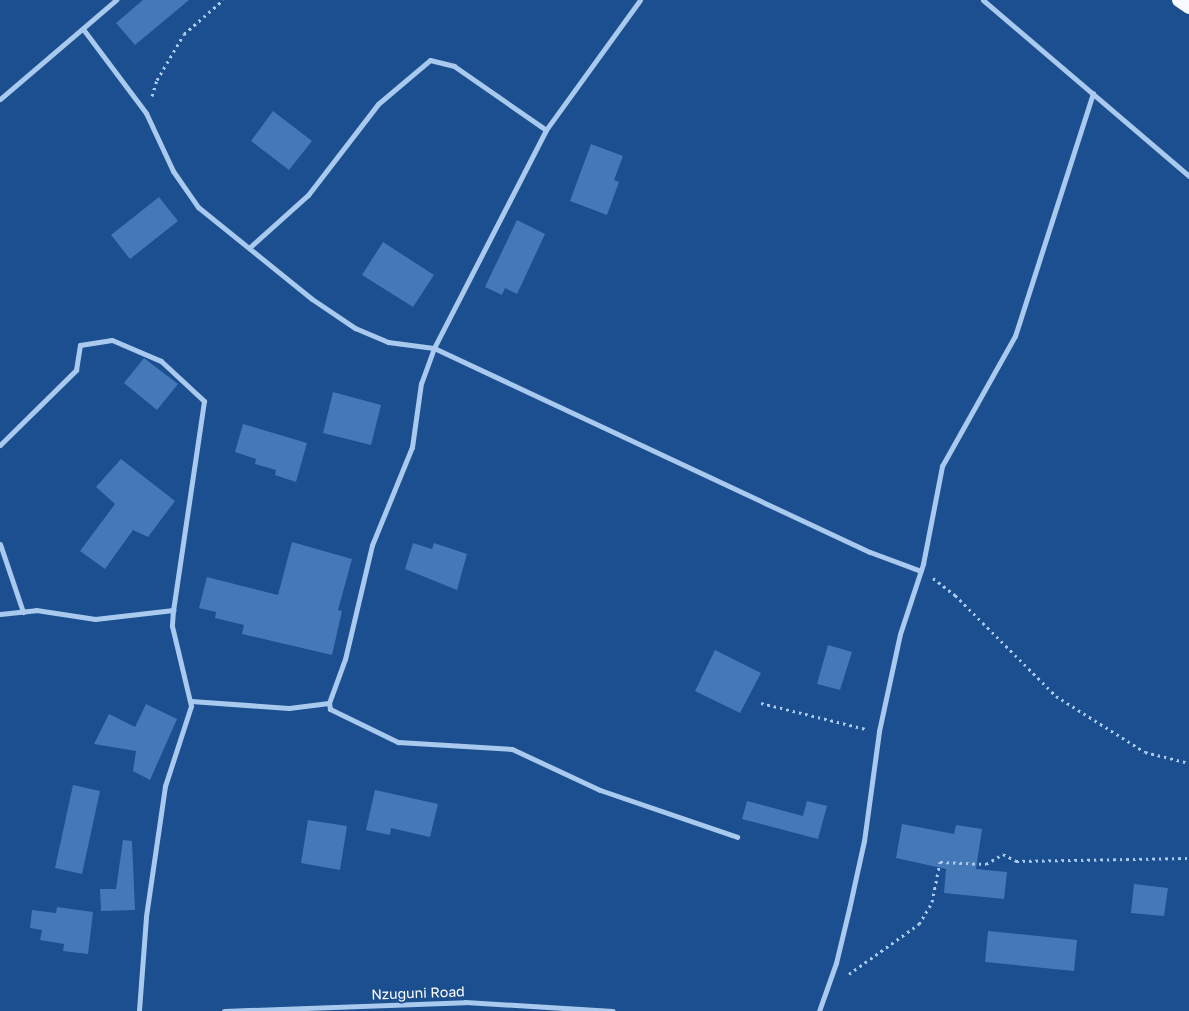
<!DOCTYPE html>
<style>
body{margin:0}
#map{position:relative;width:1189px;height:1011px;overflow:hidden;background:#1b4f8f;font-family:"Golos Text",sans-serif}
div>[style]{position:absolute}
.building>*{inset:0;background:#4478b7}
.path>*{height:3px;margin-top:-1.5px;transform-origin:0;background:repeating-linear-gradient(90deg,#a9c9ee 0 2.5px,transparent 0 6.5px)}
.minor>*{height:5px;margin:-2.5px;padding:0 2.5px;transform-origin:2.5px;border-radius:2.5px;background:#a9c9ee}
.trunk>*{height:14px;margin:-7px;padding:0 7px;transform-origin:7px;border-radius:7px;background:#f8faff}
span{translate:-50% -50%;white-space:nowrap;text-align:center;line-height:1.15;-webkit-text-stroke:4px #1b4f8f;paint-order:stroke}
.street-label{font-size:14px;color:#fff}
</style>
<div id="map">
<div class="building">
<div style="clip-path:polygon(143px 0,189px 0,135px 45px,116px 23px)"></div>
<div style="clip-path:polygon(273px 111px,312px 141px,289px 170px,251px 141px)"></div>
<div style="clip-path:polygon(591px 144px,623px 156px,614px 180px,619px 182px,607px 215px,570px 201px)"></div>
<div style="clip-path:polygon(159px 197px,178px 221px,130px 259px,111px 235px)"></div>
<div style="clip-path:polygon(517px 220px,545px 234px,517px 294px,505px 288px,502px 295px,485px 287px)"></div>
<div style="clip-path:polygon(383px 242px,434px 275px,413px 307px,362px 275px)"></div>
<div style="clip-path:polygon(144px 358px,178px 384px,157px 410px,124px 383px)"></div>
<div style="clip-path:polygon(333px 392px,381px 405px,371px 445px,323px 433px)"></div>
<div style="clip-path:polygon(243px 424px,307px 443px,296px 482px,275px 475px,276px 470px,255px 464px,256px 459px,235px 452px)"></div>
<div style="clip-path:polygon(121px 459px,175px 501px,148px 537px,133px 530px,105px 569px,80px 551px,115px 504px,96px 487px)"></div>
<div style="clip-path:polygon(292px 542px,352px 559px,338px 610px,342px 611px,332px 655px,242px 634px,244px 625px,215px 618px,216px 612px,199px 608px,207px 577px,278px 595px)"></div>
<div style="clip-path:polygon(413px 543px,432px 549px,434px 543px,467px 554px,457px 590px,405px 569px)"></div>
<div style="clip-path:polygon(828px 645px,852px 652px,840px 690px,817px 684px)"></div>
<div style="clip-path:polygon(715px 650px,761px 673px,740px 713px,695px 691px)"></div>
<div style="clip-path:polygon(146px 704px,177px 719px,150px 780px,133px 771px,136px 751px,94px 744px,109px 714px,135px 727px)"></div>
<div style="clip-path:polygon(73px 785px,100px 791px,82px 874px,55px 868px)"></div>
<div style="clip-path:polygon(375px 790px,438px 804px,430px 837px,391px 828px,390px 835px,366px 830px)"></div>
<div style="clip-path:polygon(747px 801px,803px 816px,807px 801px,827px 806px,818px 839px,742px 819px)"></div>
<div style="clip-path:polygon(308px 820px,347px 826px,340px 870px,301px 863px)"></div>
<div style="clip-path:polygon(902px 824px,954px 834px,956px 825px,982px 829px,976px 869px,1007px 872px,1004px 899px,944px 893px,946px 869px,896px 858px)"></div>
<div style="clip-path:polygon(123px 840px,132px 841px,135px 910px,101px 911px,100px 889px,116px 889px)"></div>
<div style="clip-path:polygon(1134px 884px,1168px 888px,1164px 916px,1131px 913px)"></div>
<div style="clip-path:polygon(57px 907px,93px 912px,88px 954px,63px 951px,64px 944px,40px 940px,42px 930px,30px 928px,32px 910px,56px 913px)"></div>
<div style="clip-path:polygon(988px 931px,1077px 940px,1074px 971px,985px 962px)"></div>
</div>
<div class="path">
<div style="left:152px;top:96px;width:17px;rotate:-73deg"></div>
<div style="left:157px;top:80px;width:53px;rotate:-59.6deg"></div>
<div style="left:184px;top:34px;width:52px;rotate:-41.1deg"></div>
<div style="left:933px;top:578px;width:28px;rotate:38deg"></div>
<div style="left:955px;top:595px;width:143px;rotate:45deg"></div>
<div style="left:1056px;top:696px;width:105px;rotate:32.2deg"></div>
<div style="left:1145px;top:752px;width:45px;rotate:14deg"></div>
<div style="left:761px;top:703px;width:108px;rotate:13.9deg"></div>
<div style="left:849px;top:974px;width:86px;rotate:-35.5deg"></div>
<div style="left:919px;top:924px;width:26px;rotate:-59deg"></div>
<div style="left:932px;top:902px;width:41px;rotate:-78.7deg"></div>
<div style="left:940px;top:862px;width:46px;rotate:2.5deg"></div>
<div style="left:986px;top:864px;width:20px;rotate:-30deg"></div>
<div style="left:1003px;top:854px;width:15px;rotate:28deg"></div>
<div style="left:1016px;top:861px;width:173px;rotate:-1deg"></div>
</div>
<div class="minor">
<div style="left:640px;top:0;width:160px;rotate:125.9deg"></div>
<div style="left:546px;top:130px;width:245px;rotate:117.2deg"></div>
<div style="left:434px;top:348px;width:37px;rotate:110deg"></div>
<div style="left:421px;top:383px;width:65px;rotate:98deg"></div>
<div style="left:412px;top:447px;width:106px;rotate:112.2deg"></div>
<div style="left:372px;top:545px;width:117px;rotate:103.3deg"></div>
<div style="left:345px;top:659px;width:47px;rotate:110deg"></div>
<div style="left:329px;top:703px;width:6px;rotate:81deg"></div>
<div style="left:330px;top:709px;width:76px;rotate:25.9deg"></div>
<div style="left:398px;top:742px;width:114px;rotate:3.5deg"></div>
<div style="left:512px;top:749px;width:97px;rotate:25deg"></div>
<div style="left:600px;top:790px;width:145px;rotate:18.9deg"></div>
<div style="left:983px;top:0;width:271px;rotate:40.5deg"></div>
<div style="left:83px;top:29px;width:105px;rotate:53.1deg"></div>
<div style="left:146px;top:113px;width:64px;rotate:65deg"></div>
<div style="left:173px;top:171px;width:44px;rotate:55.2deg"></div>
<div style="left:198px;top:207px;width:146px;rotate:38.9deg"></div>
<div style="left:312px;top:299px;width:52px;rotate:34deg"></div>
<div style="left:355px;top:328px;width:36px;rotate:23deg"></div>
<div style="left:388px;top:342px;width:46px;rotate:7.4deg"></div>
<div style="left:434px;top:348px;width:481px;rotate:25.1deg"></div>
<div style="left:870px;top:552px;width:54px;rotate:20.4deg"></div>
<div style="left:0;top:99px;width:153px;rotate:-40.5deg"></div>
<div style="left:250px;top:247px;width:78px;rotate:-41.9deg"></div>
<div style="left:308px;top:195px;width:115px;rotate:-52.4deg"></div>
<div style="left:378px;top:104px;width:68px;rotate:-40.2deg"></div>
<div style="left:430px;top:60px;width:25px;rotate:14deg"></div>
<div style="left:454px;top:66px;width:112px;rotate:34.8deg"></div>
<div style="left:0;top:445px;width:107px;rotate:-44.6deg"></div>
<div style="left:76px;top:370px;width:25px;rotate:-81deg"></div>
<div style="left:80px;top:345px;width:32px;rotate:-9deg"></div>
<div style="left:112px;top:340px;width:53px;rotate:23.2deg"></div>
<div style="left:161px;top:361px;width:59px;rotate:42.9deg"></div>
<div style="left:204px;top:401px;width:211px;rotate:98.4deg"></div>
<div style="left:173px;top:610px;width:16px;rotate:94deg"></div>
<div style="left:172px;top:626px;width:82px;rotate:76.6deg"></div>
<div style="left:191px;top:706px;width:84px;rotate:108deg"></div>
<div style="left:165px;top:786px;width:132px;rotate:98.3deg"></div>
<div style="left:146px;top:917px;width:94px;rotate:94.3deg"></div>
<div style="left:0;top:544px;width:72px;rotate:71.3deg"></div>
<div style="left:0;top:614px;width:36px;rotate:-6deg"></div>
<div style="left:36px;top:610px;width:60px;rotate:8.7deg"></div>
<div style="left:95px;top:619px;width:79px;rotate:-6.6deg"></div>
<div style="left:191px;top:701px;width:98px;rotate:4.1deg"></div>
<div style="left:289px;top:708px;width:40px;rotate:-7.1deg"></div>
<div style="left:224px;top:1011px;width:241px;rotate:-2.1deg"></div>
<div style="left:465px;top:1002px;width:148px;rotate:3.5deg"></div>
<div style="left:819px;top:1011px;width:51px;rotate:-70.5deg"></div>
<div style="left:836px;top:963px;width:56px;rotate:-76.5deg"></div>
<div style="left:849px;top:909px;width:70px;rotate:-77.6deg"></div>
<div style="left:864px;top:841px;width:111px;rotate:-82.2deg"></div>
<div style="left:879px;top:731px;width:99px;rotate:-77.8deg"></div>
<div style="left:900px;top:634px;width:74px;rotate:-71.8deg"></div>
<div style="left:923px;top:564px;width:100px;rotate:-79deg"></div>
<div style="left:942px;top:466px;width:149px;rotate:-60.7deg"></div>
<div style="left:1015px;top:336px;width:255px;rotate:-72.2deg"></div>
</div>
<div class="trunk">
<div style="left:1179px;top:0;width:12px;rotate:35deg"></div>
</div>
<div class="street-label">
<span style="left:418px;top:993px;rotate:-2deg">Nzuguni Road</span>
</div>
</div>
